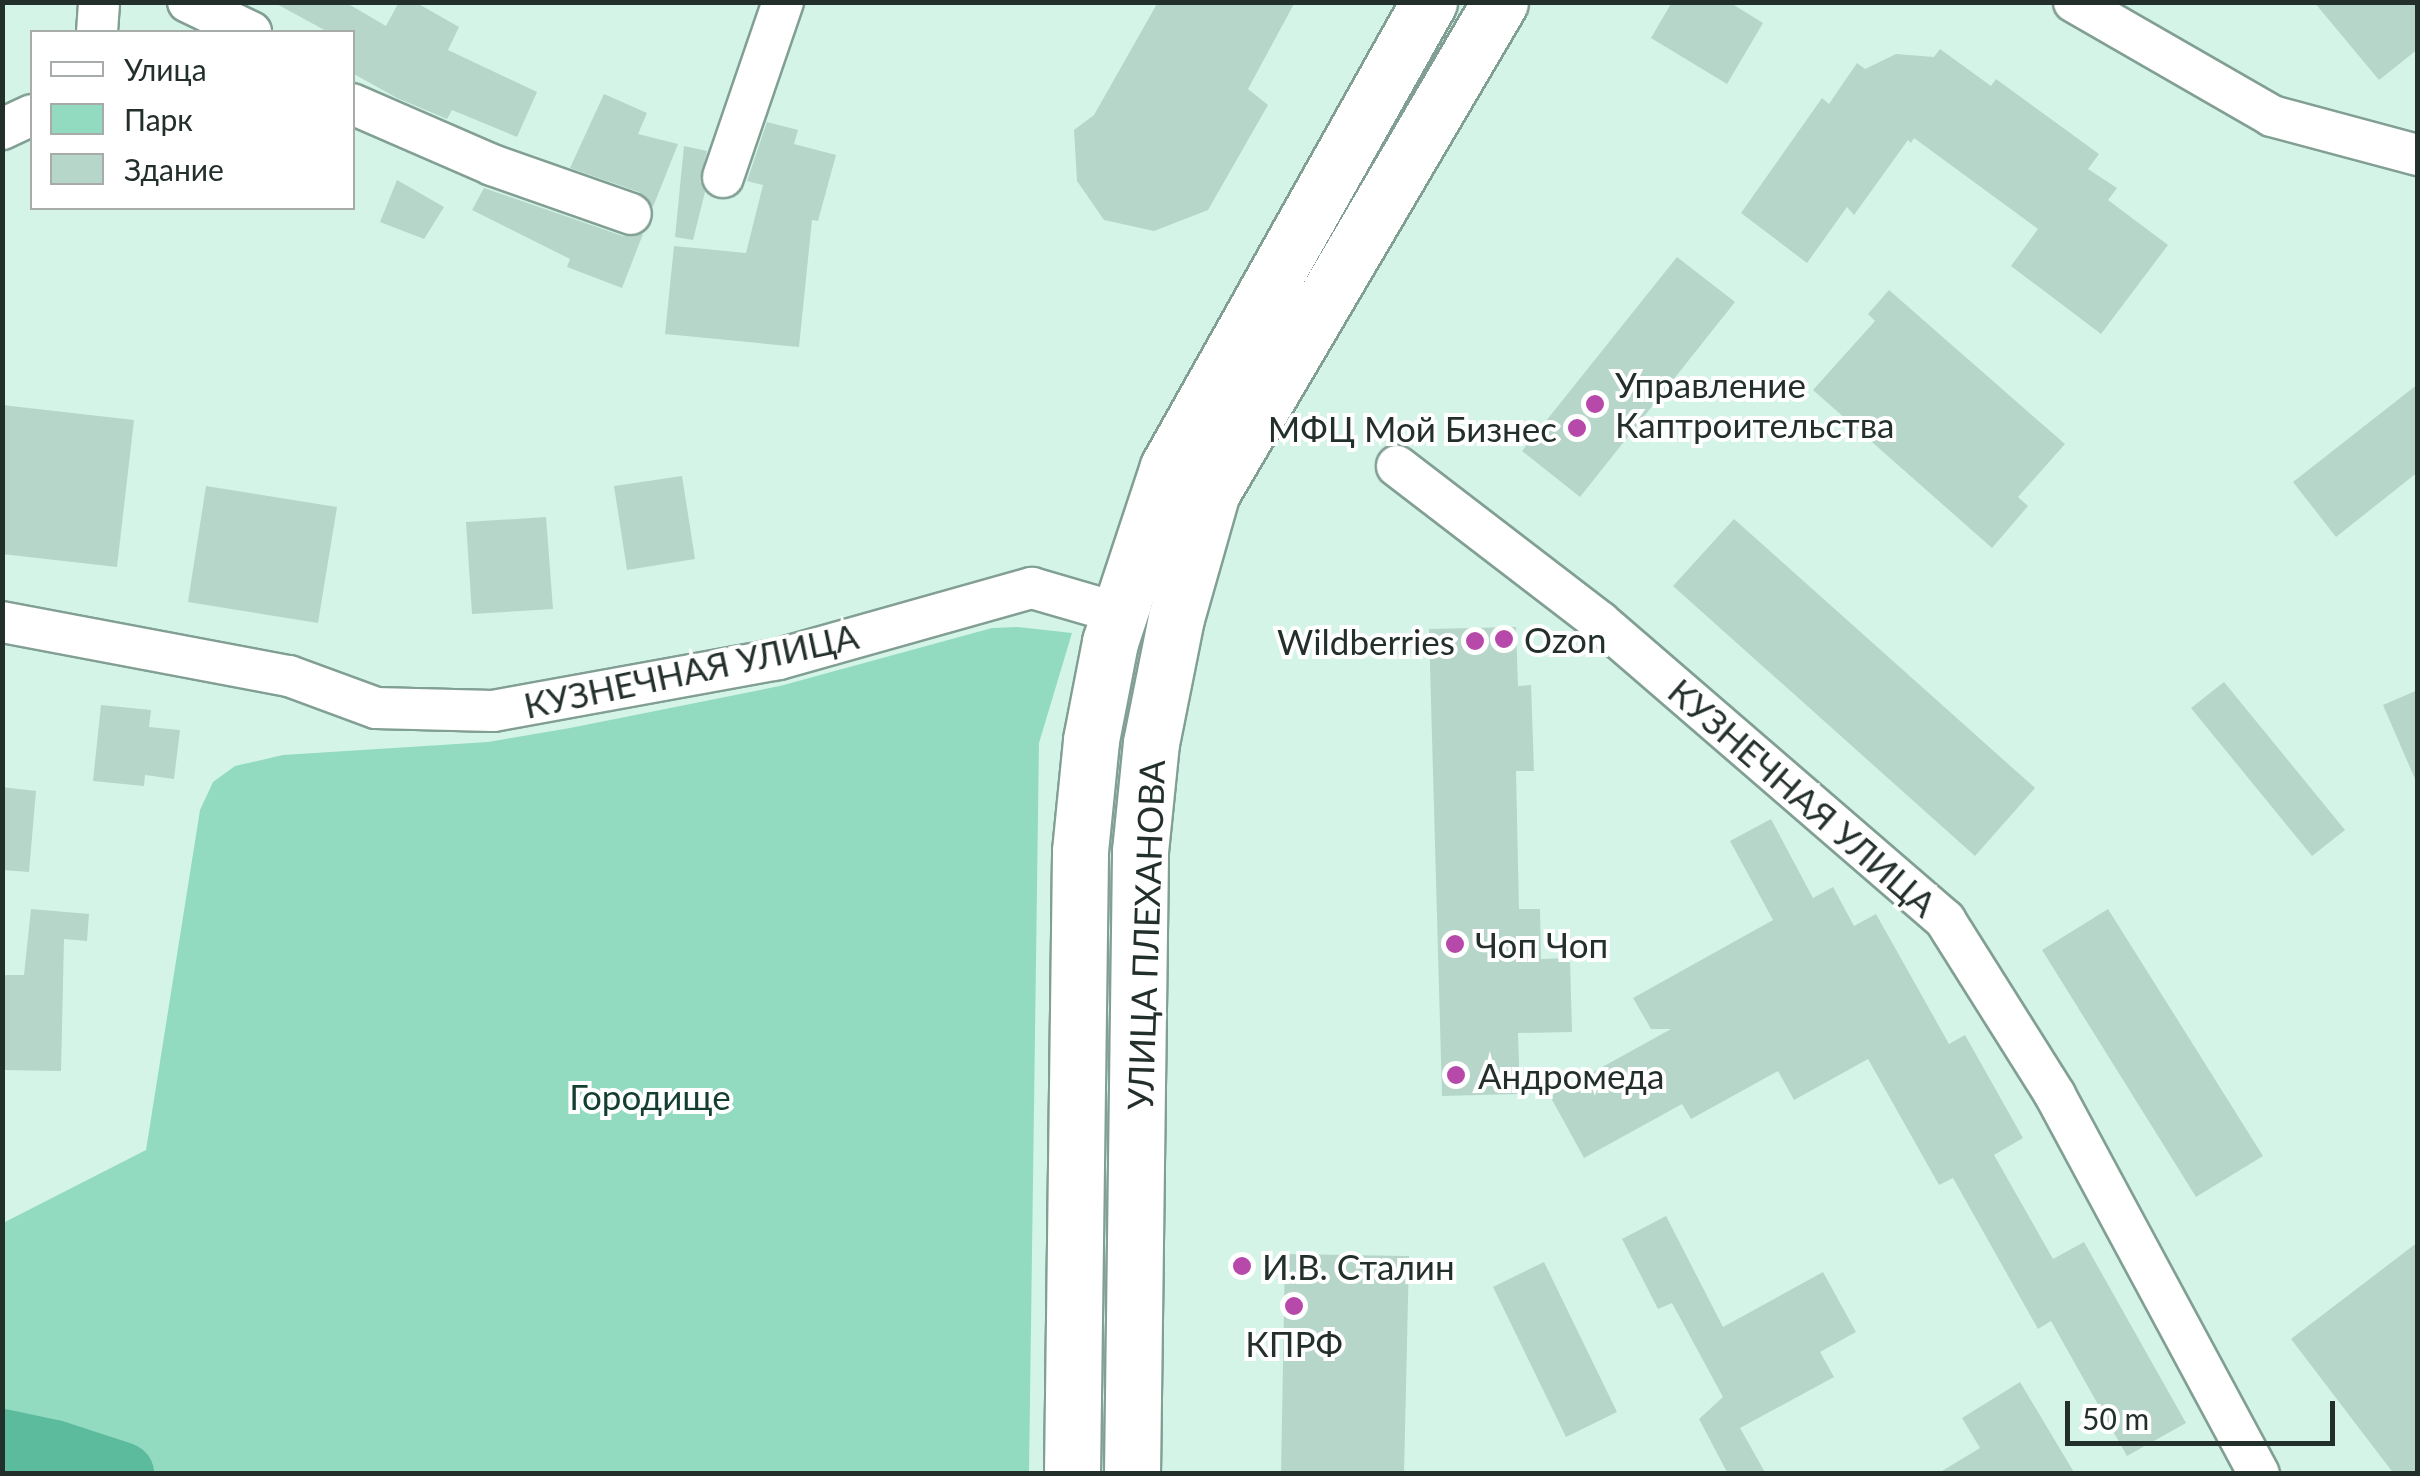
<!DOCTYPE html>
<meta charset="utf-8">
<style>
body{margin:0}
#map{position:relative;width:2420px;height:1476px;overflow:hidden;background:#d5f4e8;font-family:Lato,sans-serif}
div>[style]{position:absolute}
.green>*{inset:0;background:#92dbc1}
.river>*{height:65px;margin:-32.5px;padding:0 32.5px;transform-origin:32.5px;border-radius:32.5px;background:#5cbb9c}
.building>*{inset:0;background:#b7d6ca}
.roads{filter:drop-shadow(2px 0 #829f94) drop-shadow(-2px 0 #829f94) drop-shadow(0 2px #829f94) drop-shadow(0 -2px #829f94)}
.minor>*{height:40px;margin:-20px;padding:0 20px;transform-origin:20px;border-radius:20px;background:#fff}
.secondary>*{height:55px;margin:-27.5px;padding:0 27.5px;transform-origin:27.5px;border-radius:27.5px;background:#fff}
.dots>*{width:28px;height:28px;translate:-50% -50%;box-sizing:border-box;border:5px solid #fff;border-radius:50%}
span{translate:-50% -50%;white-space:nowrap;text-align:center;line-height:1.15;-webkit-text-stroke:8px #fff;paint-order:stroke}
.poi-label{font-size:35px;color:#232f2b}
.left{translate:0 -50%;text-align:left}
.right{translate:-100% -50%;text-align:right}
.street-label{font-size:35px;color:#232f2b}
.park-label{font-size:35px;color:#133e31}
.frame{position:absolute;inset:0;border:5px solid #232f2b;pointer-events:none}
.legend{position:absolute;left:30px;top:30px;width:325px;height:180px;box-sizing:border-box;background:#fff;border:2px solid #a7acaa;margin:0;padding:12px 18px;list-style:none;font-size:30px;color:#232f2b}
.legend li{display:flex;align-items:center;gap:20px;height:50px}
.legend b{width:50px;border:2px solid #a7acaa}
.scale{position:absolute;left:2065px;top:1401px;width:270px;height:45px;box-sizing:border-box;border:5px solid #232f2b;border-top:0;padding-left:12px;font-size:30px;line-height:35px;white-space:nowrap;color:#232f2b;-webkit-text-stroke:8px #fff;paint-order:stroke}
</style>
<div id="map">
<div class="green">
<div style="clip-path:polygon(1018px 627px,1072px 633px,1039px 743px,1029px 1473px,145px 1474px,3px 1428px,3px 1223px,146px 1150px,200px 810px,213px 782px,235px 766px,283px 755px,488px 742px,570px 728px,780px 686px,992px 628px)"></div>
</div>
<div class="river">
<div style="left:2px;top:1441px;width:53px;rotate:11.9deg"></div>
<div style="left:54px;top:1452px;width:71px;rotate:18.2deg"></div>
</div>
<div class="building">
<div style="clip-path:polygon(273px 2px,345px 2px,386px 26px,399px 2px,415px 2px,459px 27px,448px 50px,537px 92px,517px 137px,452px 110px,447px 119px,397px 98px,352px 73px,352px 32px,328px 32px)"></div>
<div style="clip-path:polygon(1158px 2px,1295px 2px,1248px 89px,1268px 105px,1208px 210px,1154px 231px,1104px 220px,1077px 181px,1074px 130px,1094px 115px)"></div>
<div style="clip-path:polygon(1672px 2px,1729px 2px,1763px 23px,1727px 84px,1651px 38px)"></div>
<div style="clip-path:polygon(2314px 2px,2418px 2px,2418px 49px,2379px 80px)"></div>
<div style="clip-path:polygon(1940px 49px,1991px 86px,1996px 79px,2099px 154px,2088px 169px,2117px 188px,2108px 200px,2168px 245px,2101px 334px,2011px 266px,2038px 229px,1914px 138px,1911px 143px,1908px 140px,1854px 215px,1847px 207px,1807px 263px,1741px 213px,1822px 98px,1829px 104px,1857px 63px,1865px 69px,1896px 54px,1934px 57px)"></div>
<div style="clip-path:polygon(604px 94px,647px 113px,638px 134px,678px 144px,653px 207px,639px 192px,570px 168px)"></div>
<div style="clip-path:polygon(767px 122px,798px 130px,794px 144px,836px 155px,818px 221px,812px 220px,799px 347px,665px 334px,674px 246px,746px 253px,763px 185px,747px 181px)"></div>
<div style="clip-path:polygon(684px 146px,707px 151px,700px 181px,705px 192px,693px 240px,675px 237px)"></div>
<div style="clip-path:polygon(397px 180px,444px 207px,424px 239px,380px 222px)"></div>
<div style="clip-path:polygon(484px 188px,623px 236px,643px 234px,622px 288px,567px 267px,570px 259px,472px 210px)"></div>
<div style="clip-path:polygon(1677px 257px,1735px 302px,1580px 497px,1522px 451px)"></div>
<div style="clip-path:polygon(1889px 290px,2065px 444px,2018px 497px,2028px 506px,1992px 548px,1813px 390px,1875px 321px,1868px 314px)"></div>
<div style="clip-path:polygon(2418px 384px,2418px 472px,2336px 537px,2293px 482px)"></div>
<div style="clip-path:polygon(2px 405px,134px 420px,117px 567px,2px 554px)"></div>
<div style="clip-path:polygon(682px 476px,695px 559px,627px 570px,614px 486px)"></div>
<div style="clip-path:polygon(206px 486px,337px 507px,318px 623px,188px 602px)"></div>
<div style="clip-path:polygon(546px 517px,553px 609px,472px 614px,466px 522px)"></div>
<div style="clip-path:polygon(1734px 519px,2035px 788px,1975px 856px,1673px 586px)"></div>
<div style="clip-path:polygon(1516px 627px,1518px 686px,1531px 685px,1534px 771px,1516px 771px,1519px 909px,1540px 909px,1541px 959px,1570px 958px,1572px 1032px,1518px 1033px,1520px 1094px,1442px 1096px,1429px 629px)"></div>
<div style="clip-path:polygon(2224px 682px,2345px 830px,2312px 856px,2191px 708px)"></div>
<div style="clip-path:polygon(2418px 690px,2418px 786px,2383px 705px)"></div>
<div style="clip-path:polygon(101px 705px,151px 710px,149px 727px,180px 730px,174px 779px,145px 775px,144px 786px,93px 781px)"></div>
<div style="clip-path:polygon(2px 787px,36px 791px,29px 872px,2px 870px)"></div>
<div style="clip-path:polygon(1771px 819px,1813px 898px,1833px 887px,1854px 926px,1876px 914px,1949px 1044px,1965px 1035px,2023px 1138px,1994px 1155px,2053px 1259px,2084px 1242px,2186px 1423px,2127px 1456px,2051px 1321px,2038px 1329px,1953px 1178px,1939px 1185px,1868px 1059px,1794px 1100px,1778px 1071px,1691px 1119px,1682px 1104px,1584px 1158px,1550px 1096px,1671px 1029px,1651px 1029px,1633px 998px,1773px 920px,1730px 841px)"></div>
<div style="clip-path:polygon(31px 909px,89px 914px,87px 941px,64px 939px,61px 1071px,2px 1070px,2px 975px,24px 975px)"></div>
<div style="clip-path:polygon(2108px 909px,2263px 1156px,2196px 1197px,2042px 950px)"></div>
<div style="clip-path:polygon(1666px 1216px,1723px 1327px,1823px 1272px,1856px 1332px,1820px 1352px,1834px 1377px,1740px 1428px,1766px 1474px,1728px 1474px,1699px 1419px,1723px 1397px,1672px 1303px,1658px 1309px,1622px 1239px)"></div>
<div style="clip-path:polygon(2418px 1242px,2418px 1474px,2394px 1474px,2291px 1339px)"></div>
<div style="clip-path:polygon(1285px 1254px,1409px 1256px,1404px 1474px,1281px 1474px)"></div>
<div style="clip-path:polygon(1544px 1262px,1617px 1412px,1566px 1437px,1493px 1287px)"></div>
<div style="clip-path:polygon(2020px 1382px,2075px 1474px,1937px 1474px,1980px 1448px,1962px 1418px)"></div>
</div>
<div class="roads">
<div class="minor">
<div style="left:188px;top:2px;width:70px;rotate:25.5deg"></div>
<div style="left:2074px;top:2px;width:228px;rotate:29.9deg"></div>
<div style="left:2272px;top:116px;width:151px;rotate:15deg"></div>
<div style="left:97px;top:32px;width:30px;rotate:-86deg"></div>
<div style="left:352px;top:104px;width:153px;rotate:23.5deg"></div>
<div style="left:492px;top:165px;width:147px;rotate:19.4deg"></div>
<div style="left:2px;top:129px;width:33px;rotate:-25deg"></div>
<div style="left:723px;top:177px;width:185px;rotate:-71.1deg"></div>
<div style="left:1397px;top:466px;width:256px;rotate:37.5deg"></div>
<div style="left:1600px;top:622px;width:456px;rotate:40.8deg"></div>
<div style="left:1945px;top:920px;width:207px;rotate:57.8deg"></div>
<div style="left:2055px;top:1095px;width:430px;rotate:61.7deg"></div>
<div style="left:2px;top:622px;width:292px;rotate:10.7deg"></div>
<div style="left:289px;top:676px;width:93px;rotate:20.2deg"></div>
<div style="left:376px;top:708px;width:117px;rotate:1.5deg"></div>
<div style="left:493px;top:711px;width:291px;rotate:-10.3deg"></div>
<div style="left:779px;top:659px;width:263px;rotate:-15.7deg"></div>
<div style="left:1032px;top:588px;width:90px;rotate:16.2deg"></div>
</div>
<div class="secondary">
<div style="left:1072px;top:1474px;width:623px;rotate:-89.26deg"></div>
<div style="left:1080px;top:851px;width:112px;rotate:-84.3deg"></div>
<div style="left:1091px;top:740px;width:100px;rotate:-79deg"></div>
<div style="left:1110px;top:642px;width:184px;rotate:-71.7deg"></div>
<div style="left:1168px;top:467px;width:533px;rotate:-60.69deg"></div>
<div style="left:1132px;top:1474px;width:623px;rotate:-89.26deg"></div>
<div style="left:1140px;top:851px;width:109px;rotate:-84.2deg"></div>
<div style="left:1151px;top:743px;width:127px;rotate:-78.7deg"></div>
<div style="left:1176px;top:618px;width:131px;rotate:-74.1deg"></div>
<div style="left:1212px;top:492px;width:568px;rotate:-59.55deg"></div>
</div>
</div>
<div class="dots">
<div style="left:1595px;top:404px;background:#b649a9"></div>
<div style="left:1577px;top:428px;background:#b649a9"></div>
<div style="left:1504px;top:639px;background:#b649a9"></div>
<div style="left:1475px;top:641px;background:#b649a9"></div>
<div style="left:1455px;top:944px;background:#b649a9"></div>
<div style="left:1456px;top:1075px;background:#b649a9"></div>
<div style="left:1242px;top:1266px;background:#b649a9"></div>
<div style="left:1294px;top:1306px;background:#b649a9"></div>
</div>
<div class="poi-label">
<span class="left" style="left:1615px;top:404px">Управление<br>Каптроительства</span>
<span class="right" style="left:1557px;top:428px">МФЦ Мой Бизнес</span>
<span class="left" style="left:1524px;top:639px">Ozon</span>
<span class="right" style="left:1455px;top:641px">Wildberries</span>
<span class="left" style="left:1475px;top:944px">Чоп Чоп</span>
<span class="left" style="left:1478px;top:1075px">Андромеда</span>
<span class="left" style="left:1262px;top:1266px">И.В. Сталин</span>
<span style="left:1294px;top:1343px">КПРФ</span>
</div>
<div class="street-label">
<span style="left:691px;top:670px;rotate:-12deg">КУЗНЕЧНАЯ УЛИЦА</span>
<span style="left:1803px;top:797px;rotate:41deg">КУЗНЕЧНАЯ УЛИЦА</span>
<span style="left:1145px;top:935px;rotate:-88deg">УЛИЦА ПЛЕХАНОВА</span>
</div>
<div class="park-label">
<span style="left:650px;top:1096px">Городище</span>
</div>
<div class="frame"></div>
<ul class="legend">
<li><b style="height:12px;background:#fff"></b>Улица</li>
<li><b style="height:28px;background:#92dbc1"></b>Парк</li>
<li><b style="height:28px;background:#b7d6ca"></b>Здание</li>
</ul>
<div class="scale">50 m</div>
</div>
